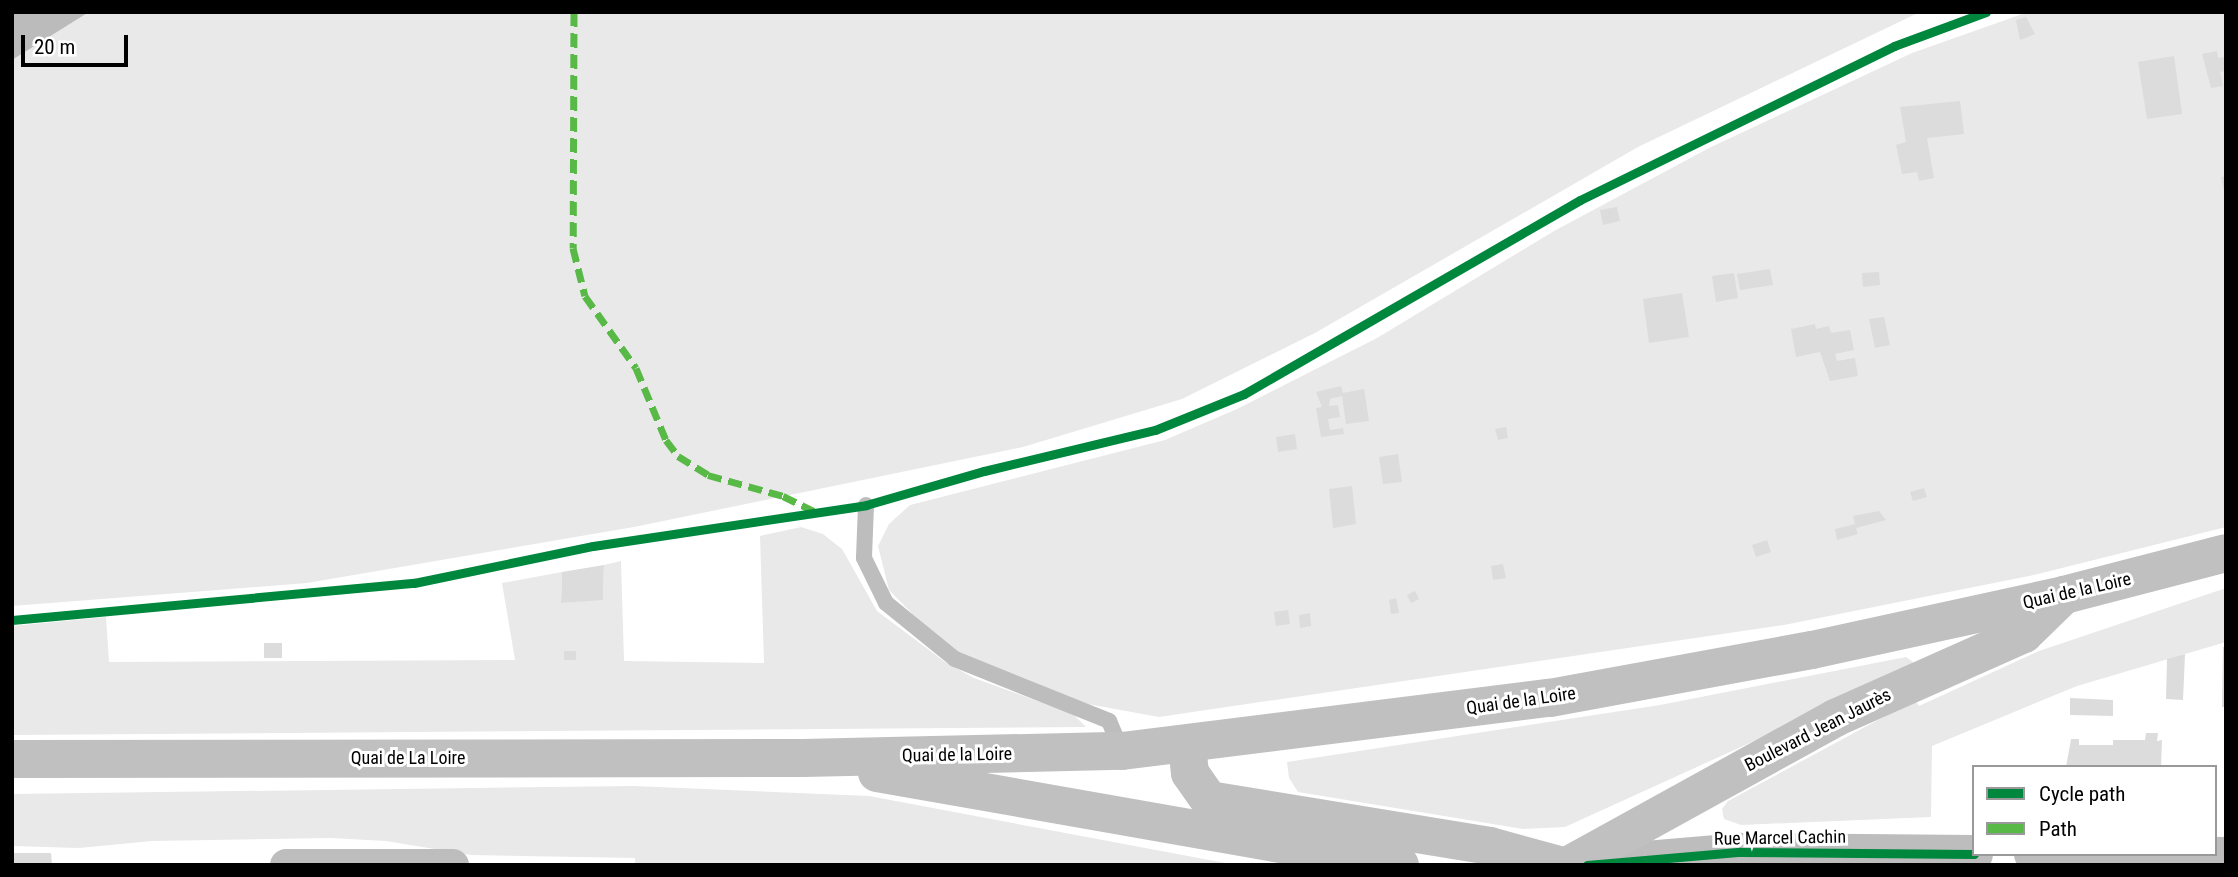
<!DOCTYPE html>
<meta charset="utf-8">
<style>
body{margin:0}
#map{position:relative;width:2238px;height:877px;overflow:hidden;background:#fff;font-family:"Roboto Condensed",sans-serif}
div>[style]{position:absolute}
.green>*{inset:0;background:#e9e9e9}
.water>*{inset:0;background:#bbb}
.building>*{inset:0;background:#dcdcdc}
.service>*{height:16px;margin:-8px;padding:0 8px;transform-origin:8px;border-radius:8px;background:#bdbdbd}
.minor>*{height:32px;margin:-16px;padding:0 16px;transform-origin:16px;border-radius:16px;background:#bdbdbd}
.tertiary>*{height:38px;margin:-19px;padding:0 19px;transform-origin:19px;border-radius:19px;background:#bdbdbd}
.secondary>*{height:38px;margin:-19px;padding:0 19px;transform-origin:19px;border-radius:19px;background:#c0c0c0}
.quiet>*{height:7px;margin-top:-3.5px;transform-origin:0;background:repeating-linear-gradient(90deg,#58b947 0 14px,transparent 0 21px)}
.cycleway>*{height:9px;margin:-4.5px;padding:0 4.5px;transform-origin:4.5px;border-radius:4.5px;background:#00873e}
span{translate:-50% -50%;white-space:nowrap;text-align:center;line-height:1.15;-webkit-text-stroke:6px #fff;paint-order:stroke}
.street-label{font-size:18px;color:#000}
.frame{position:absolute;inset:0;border:14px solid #000;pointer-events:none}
.legend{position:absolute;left:1972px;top:765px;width:245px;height:91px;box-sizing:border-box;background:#fff;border:2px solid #999;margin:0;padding:9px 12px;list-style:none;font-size:21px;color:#000}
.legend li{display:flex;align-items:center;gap:14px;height:35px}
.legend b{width:35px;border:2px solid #999}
.scale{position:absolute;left:21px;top:35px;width:107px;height:32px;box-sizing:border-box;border:4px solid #000;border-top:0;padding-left:9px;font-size:21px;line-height:24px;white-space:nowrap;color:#000;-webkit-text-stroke:5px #fff;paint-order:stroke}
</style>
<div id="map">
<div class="green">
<div style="clip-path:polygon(89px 12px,1920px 12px,1638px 147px,1315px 333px,1182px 399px,1023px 447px,634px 527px,307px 583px,12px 606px,12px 60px)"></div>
<div style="clip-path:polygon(2028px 12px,2226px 12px,2226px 527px,2034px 575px,1784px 625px,1159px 717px,1082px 703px,975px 664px,933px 635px,889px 590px,878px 546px,889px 524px,910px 505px,1165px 440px,1237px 409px,1377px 338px,1554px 231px,1711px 147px,1912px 53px)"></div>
<div style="clip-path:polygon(801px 527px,823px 534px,842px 549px,877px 611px,945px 662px,974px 678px,1073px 714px,1086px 727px,12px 735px,12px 626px,106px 617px,109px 662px,515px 660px,502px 583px,562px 572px,561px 603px,603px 599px,604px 565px,621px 561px,624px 661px,764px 663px,760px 536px)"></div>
<div style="clip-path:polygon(2226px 588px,2226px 642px,2077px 686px,1932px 746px,1931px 817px,1741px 825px,1724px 819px,1722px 809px,1728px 801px,1915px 700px,1919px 706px,2039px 651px)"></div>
<div style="clip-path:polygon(1906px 657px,1913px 662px,1910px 670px,1565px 827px,1523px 829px,1298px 792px,1289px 778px,1287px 762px,1660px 705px)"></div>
<div style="clip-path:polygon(634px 786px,869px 796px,1236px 865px,635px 865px,635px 858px,471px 855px,386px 841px,331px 838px,152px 841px,79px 848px,12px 846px,12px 794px)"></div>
</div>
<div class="water">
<div style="clip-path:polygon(12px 12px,89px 12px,12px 60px)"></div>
</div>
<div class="building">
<div style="clip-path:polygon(2026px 17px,2035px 34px,2020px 40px,2016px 20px)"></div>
<div style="clip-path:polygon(2217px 51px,2218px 58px,2226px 57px,2226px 71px,2220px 72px,2223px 86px,2211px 88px,2202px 54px)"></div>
<div style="clip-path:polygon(2174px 56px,2182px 114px,2147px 119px,2138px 62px)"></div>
<div style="clip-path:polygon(1960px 101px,1964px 134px,1927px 138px,1934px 178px,1919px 181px,1917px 172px,1902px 174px,1896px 145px,1906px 142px,1900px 107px)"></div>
<div style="clip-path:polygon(2226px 176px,2226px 195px,2225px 195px,2221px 177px)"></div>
<div style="clip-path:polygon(1617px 207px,1620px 221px,1603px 225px,1600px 210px)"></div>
<div style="clip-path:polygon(1770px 269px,1773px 285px,1740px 290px,1737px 274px)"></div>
<div style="clip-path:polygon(1879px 272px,1880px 285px,1863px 287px,1862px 273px)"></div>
<div style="clip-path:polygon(1734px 273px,1738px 298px,1716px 302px,1712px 276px)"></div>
<div style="clip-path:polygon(1682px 293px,1689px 337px,1649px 343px,1643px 299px)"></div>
<div style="clip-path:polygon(1884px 317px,1890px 345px,1875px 348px,1869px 319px)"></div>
<div style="clip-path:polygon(1815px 324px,1816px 329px,1829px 326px,1831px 333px,1850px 330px,1854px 350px,1835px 354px,1837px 361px,1855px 358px,1858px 376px,1830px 381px,1820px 352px,1796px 357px,1791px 329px)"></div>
<div style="clip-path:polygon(1341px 386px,1343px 393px,1364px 389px,1369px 421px,1346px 424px,1342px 396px,1330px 399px,1329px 406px,1338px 405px,1340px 417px,1328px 419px,1330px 430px,1343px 428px,1344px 434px,1321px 437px,1316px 408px,1322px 407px,1316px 392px)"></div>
<div style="clip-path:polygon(1506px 427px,1508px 438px,1498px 440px,1495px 429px)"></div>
<div style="clip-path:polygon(1295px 434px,1297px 449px,1278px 452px,1276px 437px)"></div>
<div style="clip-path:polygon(1398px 454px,1402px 482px,1383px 484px,1379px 457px)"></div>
<div style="clip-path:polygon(1352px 486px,1356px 524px,1333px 528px,1329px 489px)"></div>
<div style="clip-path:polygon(1924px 488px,1927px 497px,1913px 501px,1910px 492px)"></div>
<div style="clip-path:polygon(1879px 511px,1886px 520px,1856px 528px,1858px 534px,1837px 540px,1835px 529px,1855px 524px,1853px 516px)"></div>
<div style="clip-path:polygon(1767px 540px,1771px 552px,1756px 557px,1752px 545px)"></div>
<div style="clip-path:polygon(1503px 564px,1506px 578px,1493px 580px,1491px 566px)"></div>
<div style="clip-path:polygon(604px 565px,603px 600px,561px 603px,562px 572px)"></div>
<div style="clip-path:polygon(1415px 591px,1419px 599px,1411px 603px,1407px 595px)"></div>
<div style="clip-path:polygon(1396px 598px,1399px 613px,1391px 614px,1389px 600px)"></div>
<div style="clip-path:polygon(1288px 610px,1290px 624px,1276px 626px,1274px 612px)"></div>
<div style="clip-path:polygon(1310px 613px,1311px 626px,1300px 628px,1299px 615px)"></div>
<div style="clip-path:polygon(264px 643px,282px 643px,282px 658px,264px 658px)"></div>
<div style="clip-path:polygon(2223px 647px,2226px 647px,2226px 707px,2222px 707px)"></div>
<div style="clip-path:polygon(564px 651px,576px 651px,576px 660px,564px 660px)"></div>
<div style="clip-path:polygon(2185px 654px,2183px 700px,2166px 699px,2167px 659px)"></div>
<div style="clip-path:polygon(2070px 698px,2113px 700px,2113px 716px,2070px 715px)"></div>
<div style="clip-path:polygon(2146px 733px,2158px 733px,2157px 741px,2162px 740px,2161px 767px,2066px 767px,2071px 739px,2079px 739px,2079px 745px,2113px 745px,2113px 740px,2145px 740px)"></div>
<div style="clip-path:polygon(12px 853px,51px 853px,52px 865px,12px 865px)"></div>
</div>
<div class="service">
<div style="left:866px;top:505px;width:53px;rotate:92.2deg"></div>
<div style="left:864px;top:558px;width:50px;rotate:63.9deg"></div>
<div style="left:886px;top:603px;width:89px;rotate:39.1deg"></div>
<div style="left:955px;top:659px;width:166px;rotate:21.9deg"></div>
<div style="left:1109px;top:721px;width:33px;rotate:67deg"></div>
</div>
<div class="minor">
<div style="left:286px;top:865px;width:167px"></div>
</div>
<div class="tertiary">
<div style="left:2033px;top:854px;width:193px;rotate:0.6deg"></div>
<div style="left:1587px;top:865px;width:154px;rotate:-4.9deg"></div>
<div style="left:1740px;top:852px;width:234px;rotate:0.5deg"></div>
</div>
<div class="secondary">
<div style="left:1187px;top:745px;width:28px;rotate:84deg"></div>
<div style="left:1190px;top:773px;width:33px;rotate:55deg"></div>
<div style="left:1209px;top:800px;width:285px;rotate:9.3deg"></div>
<div style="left:1490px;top:846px;width:72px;rotate:15.4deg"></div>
<div style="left:12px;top:759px;width:791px;rotate:-0.07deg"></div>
<div style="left:803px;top:758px;width:319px;rotate:-1.3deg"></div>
<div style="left:1122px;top:751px;width:431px;rotate:-7.1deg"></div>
<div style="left:1550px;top:698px;width:266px;rotate:-10.4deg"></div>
<div style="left:1812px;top:650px;width:258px;rotate:-12.3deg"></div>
<div style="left:2064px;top:595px;width:167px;rotate:-14.5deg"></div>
<div style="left:877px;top:773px;width:531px;rotate:9.98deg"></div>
<div style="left:1569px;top:865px;width:304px;rotate:-28.9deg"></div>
<div style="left:1835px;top:718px;width:207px;rotate:-24deg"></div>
<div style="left:2024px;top:634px;width:56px;rotate:-44.3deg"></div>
</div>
<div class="quiet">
<div style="left:574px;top:12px;width:236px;rotate:90.2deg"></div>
<div style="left:573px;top:248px;width:49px;rotate:76deg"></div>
<div style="left:585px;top:296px;width:88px;rotate:54.7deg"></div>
<div style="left:636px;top:368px;width:78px;rotate:67.4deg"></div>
<div style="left:666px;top:440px;width:20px;rotate:53deg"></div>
<div style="left:678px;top:456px;width:36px;rotate:32deg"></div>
<div style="left:708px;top:475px;width:78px;rotate:15.6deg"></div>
<div style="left:783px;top:496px;width:34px;rotate:26deg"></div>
</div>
<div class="cycleway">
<div style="left:12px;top:620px;width:404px;rotate:-5.3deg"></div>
<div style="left:414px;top:583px;width:183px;rotate:-11.7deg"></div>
<div style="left:593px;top:546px;width:276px;rotate:-8.5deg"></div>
<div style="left:866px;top:505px;width:123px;rotate:-16.1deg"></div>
<div style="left:984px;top:471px;width:176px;rotate:-13.5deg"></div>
<div style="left:1155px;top:430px;width:96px;rotate:-22deg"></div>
<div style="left:1244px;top:394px;width:388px;rotate:-30deg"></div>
<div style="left:1580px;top:200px;width:350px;rotate:-26.1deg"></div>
<div style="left:1894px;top:46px;width:98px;rotate:-20.3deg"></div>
<div style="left:1587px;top:865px;width:154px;rotate:-4.9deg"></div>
<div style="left:1740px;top:852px;width:234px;rotate:0.5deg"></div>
</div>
<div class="street-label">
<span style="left:2077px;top:591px;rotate:-13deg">Quai de la Loire</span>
<span style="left:1521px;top:701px;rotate:-8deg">Quai de la Loire</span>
<span style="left:1818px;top:730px;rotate:-27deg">Boulevard Jean Jaurès</span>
<span style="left:957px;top:755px;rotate:-1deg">Quai de la Loire</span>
<span style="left:408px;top:758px">Quai de La Loire</span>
<span style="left:1780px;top:838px;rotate:-1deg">Rue Marcel Cachin</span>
</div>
<div class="frame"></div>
<ul class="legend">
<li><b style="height:9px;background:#00873e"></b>Cycle path</li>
<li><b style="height:9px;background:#58b947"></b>Path</li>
</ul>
<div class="scale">20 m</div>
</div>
